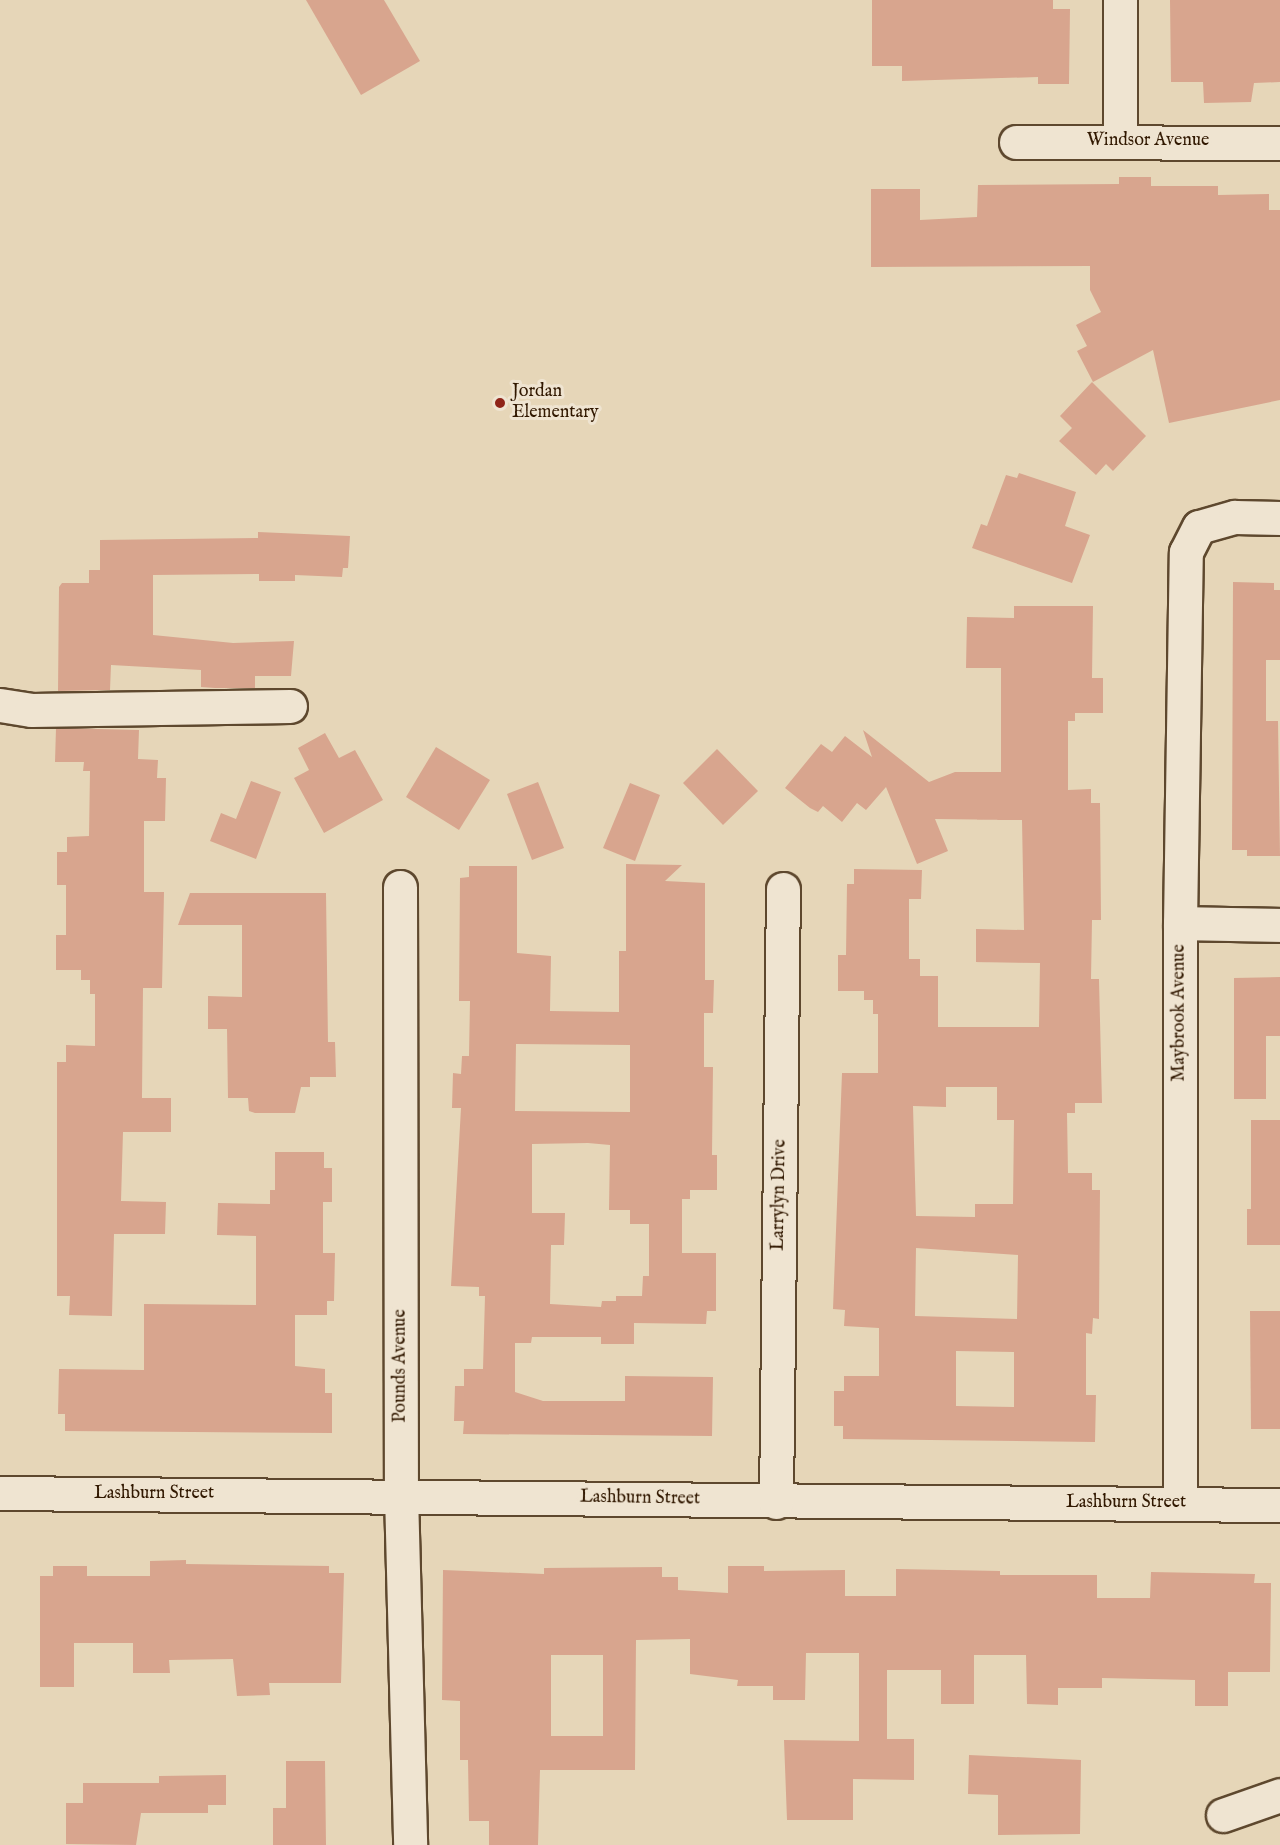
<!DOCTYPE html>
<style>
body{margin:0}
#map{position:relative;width:1280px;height:1845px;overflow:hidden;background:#e6d6b8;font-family:"IM FELL English",serif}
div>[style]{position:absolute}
.building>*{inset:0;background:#d8a58e}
.roads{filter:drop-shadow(2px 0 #5e482e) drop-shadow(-2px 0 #5e482e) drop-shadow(0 2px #5e482e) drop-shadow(0 -2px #5e482e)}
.minor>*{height:33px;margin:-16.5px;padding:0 16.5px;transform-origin:16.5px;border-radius:16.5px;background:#efe4d1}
.dots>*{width:16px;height:16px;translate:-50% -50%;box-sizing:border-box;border:3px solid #efe4d1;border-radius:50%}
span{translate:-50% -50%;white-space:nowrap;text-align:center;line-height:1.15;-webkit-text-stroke:6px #efe4d1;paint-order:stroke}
.street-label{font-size:18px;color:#311800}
.poi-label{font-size:18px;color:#311800}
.left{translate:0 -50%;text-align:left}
</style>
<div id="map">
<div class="building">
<div style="clip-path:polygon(306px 0,384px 0,420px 61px,361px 95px)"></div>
<div style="clip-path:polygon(872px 0,1053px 0,1053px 9px,1070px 9px,1069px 84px,1038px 84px,1038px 77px,902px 81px,902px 66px,872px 66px)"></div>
<div style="clip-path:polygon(1170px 0,1280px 0,1280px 82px,1254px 83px,1251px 102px,1204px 103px,1203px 82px,1171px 82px)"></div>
<div style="clip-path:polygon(1119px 177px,1151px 177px,1151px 186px,1218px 186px,1218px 195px,1269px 194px,1269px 210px,1280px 210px,1280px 400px,1169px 423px,1153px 350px,1093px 382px,1077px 351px,1087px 346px,1076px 325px,1101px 312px,1090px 290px,1090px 266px,871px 267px,871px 189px,920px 189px,920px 220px,977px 217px,978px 185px,1119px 184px)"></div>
<div style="clip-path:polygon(1092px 382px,1146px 436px,1113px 471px,1106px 464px,1096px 475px,1059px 441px,1072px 428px,1060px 416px)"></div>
<div style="clip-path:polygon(1019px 473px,1076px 492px,1065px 526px,1090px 535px,1072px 583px,972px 548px,981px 524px,987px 526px,1006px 475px,1017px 478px)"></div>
<div style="clip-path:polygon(258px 532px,350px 536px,348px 568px,343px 568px,342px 577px,295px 575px,295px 581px,259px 581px,259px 574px,153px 575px,153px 635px,233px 643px,294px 641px,291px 676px,255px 676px,255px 688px,215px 688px,201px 687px,201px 670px,111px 665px,110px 690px,58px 691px,59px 587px,62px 583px,89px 583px,89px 570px,100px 570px,100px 540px,258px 538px)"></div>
<div style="clip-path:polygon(1233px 582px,1274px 583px,1274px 590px,1280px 590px,1280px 660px,1266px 660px,1266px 721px,1278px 721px,1280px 856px,1247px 856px,1247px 850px,1232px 850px)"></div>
<div style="clip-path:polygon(evenodd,1014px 606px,1093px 606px,1092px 678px,1103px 678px,1103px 713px,1075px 713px,1075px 721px,1068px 721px,1068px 790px,1091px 789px,1091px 803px,1100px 803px,1101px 920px,1092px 920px,1091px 979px,1099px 979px,1102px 1103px,1075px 1103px,1075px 1113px,1067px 1113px,1068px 1173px,1092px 1173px,1092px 1190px,1100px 1190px,1099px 1319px,1093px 1318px,1092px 1334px,1086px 1333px,1086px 1395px,1096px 1395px,1095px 1442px,843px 1439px,843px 1426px,834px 1426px,834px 1391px,844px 1391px,844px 1376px,879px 1376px,879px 1328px,844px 1326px,845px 1310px,833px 1309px,842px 1073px,878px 1073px,878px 1014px,873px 1014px,873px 1000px,864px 1000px,864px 991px,838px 991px,838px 955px,846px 955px,847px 884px,854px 884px,854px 869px,922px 870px,921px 899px,909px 899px,909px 959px,920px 959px,920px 976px,938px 976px,938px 1027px,1039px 1027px,1040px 963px,976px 962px,976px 929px,1024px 930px,1022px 820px,935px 819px,948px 851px,917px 864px,886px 787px,866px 810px,857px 803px,842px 822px,823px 806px,818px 812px,810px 808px,785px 788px,821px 744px,832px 752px,845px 736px,872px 757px,863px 730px,929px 782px,955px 772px,1001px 772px,1001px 668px,966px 668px,967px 617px,1014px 618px,1014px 606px,946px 1087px,997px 1087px,997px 1120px,1014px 1120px,1013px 1204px,975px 1204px,975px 1217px,916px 1216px,913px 1106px,946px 1107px,946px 1087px,1014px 606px,916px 1248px,1018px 1255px,1017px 1319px,915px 1316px,916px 1248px,1014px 606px,956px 1351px,1014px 1352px,1014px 1407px,956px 1406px,956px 1351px)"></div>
<div style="clip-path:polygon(56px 728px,139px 730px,138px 759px,158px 760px,157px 778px,166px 778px,165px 821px,144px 821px,144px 892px,164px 892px,162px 988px,143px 988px,142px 1098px,171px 1098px,171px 1132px,123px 1132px,121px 1201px,166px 1202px,165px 1234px,114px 1234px,112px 1316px,69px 1315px,70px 1296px,57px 1296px,57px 1062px,66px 1062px,66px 1045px,95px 1046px,95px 994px,90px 994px,90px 980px,81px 980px,81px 970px,56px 970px,56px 935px,66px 935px,66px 885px,57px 885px,57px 852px,67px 852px,67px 837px,89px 836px,90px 771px,83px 771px,84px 762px,55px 762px)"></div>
<div style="clip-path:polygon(325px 733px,339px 758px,355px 750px,383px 800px,324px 833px,294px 778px,309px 770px,298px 748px)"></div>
<div style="clip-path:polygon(436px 747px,490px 780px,459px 830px,406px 797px)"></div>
<div style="clip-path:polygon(717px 749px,758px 791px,723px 825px,683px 783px)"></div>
<div style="clip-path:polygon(251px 781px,281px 792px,256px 859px,210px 841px,221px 813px,236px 819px)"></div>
<div style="clip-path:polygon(538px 782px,564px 848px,532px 860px,507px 794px)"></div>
<div style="clip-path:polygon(630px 783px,660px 795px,635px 861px,603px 848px)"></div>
<div style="clip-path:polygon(evenodd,626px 864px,682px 865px,665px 881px,705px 883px,705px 980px,714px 980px,713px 1013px,704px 1013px,704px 1067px,713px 1067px,712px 1155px,717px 1155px,717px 1190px,690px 1190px,690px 1199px,682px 1199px,682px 1253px,716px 1253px,716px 1311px,707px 1311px,706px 1324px,634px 1323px,634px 1344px,601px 1344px,601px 1337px,532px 1337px,531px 1343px,515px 1343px,515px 1392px,543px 1401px,625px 1401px,625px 1376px,713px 1377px,712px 1436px,463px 1434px,464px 1421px,454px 1421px,455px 1386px,464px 1386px,464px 1369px,483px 1369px,485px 1296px,479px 1296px,479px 1287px,451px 1286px,461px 1108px,452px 1108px,453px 1073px,461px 1074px,462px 1056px,469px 1056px,470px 1001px,459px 1001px,460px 878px,469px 877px,469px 866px,517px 866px,517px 953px,551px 956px,550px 1011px,619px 1012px,619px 951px,626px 951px,626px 864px,516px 1044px,630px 1045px,630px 1112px,515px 1111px,516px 1044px,626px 864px,588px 1143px,610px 1145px,609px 1210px,630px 1210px,630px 1224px,649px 1224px,649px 1276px,643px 1276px,642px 1296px,616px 1296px,616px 1301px,602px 1301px,601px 1307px,550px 1304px,551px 1245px,564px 1245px,565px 1213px,532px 1213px,532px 1144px,588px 1143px)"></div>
<div style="clip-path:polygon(190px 893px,326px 893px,328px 1042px,335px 1042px,336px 1077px,310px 1077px,310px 1087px,301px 1087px,295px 1113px,255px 1113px,249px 1111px,248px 1098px,228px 1098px,227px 1029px,208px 1029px,208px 996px,242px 997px,242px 925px,178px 925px)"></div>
<div style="clip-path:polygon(1280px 977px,1280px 1036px,1266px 1036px,1266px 1099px,1234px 1099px,1234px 978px)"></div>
<div style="clip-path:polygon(1251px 1120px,1280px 1120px,1280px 1245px,1247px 1245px,1247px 1209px,1251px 1209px)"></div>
<div style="clip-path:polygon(275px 1152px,324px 1152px,324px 1168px,332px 1168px,332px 1202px,323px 1202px,323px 1253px,335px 1253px,334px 1301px,327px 1301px,327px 1315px,295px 1315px,295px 1366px,325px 1369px,325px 1393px,332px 1393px,332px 1433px,65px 1431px,65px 1414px,58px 1414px,59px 1369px,144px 1370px,144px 1304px,256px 1305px,256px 1236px,217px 1235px,218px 1203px,270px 1204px,270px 1190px,275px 1190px)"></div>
<div style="clip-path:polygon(1250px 1311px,1280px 1311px,1280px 1429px,1251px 1429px)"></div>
<div style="clip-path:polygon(186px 1560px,186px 1564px,329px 1566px,329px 1573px,344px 1573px,341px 1683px,269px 1683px,270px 1695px,237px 1696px,233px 1659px,169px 1660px,170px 1673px,133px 1673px,133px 1643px,74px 1643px,74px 1687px,40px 1687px,40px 1576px,53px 1576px,53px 1566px,87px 1566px,87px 1576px,150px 1576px,150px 1561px)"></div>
<div style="clip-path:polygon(evenodd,728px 1566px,764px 1566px,764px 1571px,845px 1570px,845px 1596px,896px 1596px,896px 1569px,1000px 1571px,1000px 1575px,1097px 1575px,1097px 1598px,1150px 1598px,1151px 1572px,1255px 1574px,1254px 1583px,1271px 1583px,1270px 1672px,1228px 1672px,1228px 1706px,1195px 1706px,1195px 1680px,1102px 1678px,1102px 1688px,1058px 1688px,1058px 1705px,1027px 1704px,1026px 1655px,974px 1655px,974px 1704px,941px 1704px,941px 1670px,887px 1670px,887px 1739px,914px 1739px,914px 1780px,853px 1779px,853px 1820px,787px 1820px,784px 1740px,859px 1741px,859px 1653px,806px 1653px,805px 1700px,773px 1700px,773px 1686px,737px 1686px,738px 1680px,690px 1674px,690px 1639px,636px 1640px,635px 1770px,540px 1770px,538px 1845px,489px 1845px,489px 1821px,469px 1821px,468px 1760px,460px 1760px,460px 1701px,442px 1700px,443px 1570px,544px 1574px,544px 1568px,662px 1567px,662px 1577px,678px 1577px,678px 1590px,728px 1593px,728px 1566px,551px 1655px,603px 1655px,603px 1736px,551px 1736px,551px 1655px)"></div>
<div style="clip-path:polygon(969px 1755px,1081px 1760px,1080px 1834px,998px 1835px,998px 1795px,968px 1794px)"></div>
<div style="clip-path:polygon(286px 1761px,325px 1761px,326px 1845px,273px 1845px,273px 1808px,286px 1808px)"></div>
<div style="clip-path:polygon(226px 1775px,226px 1805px,208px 1805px,208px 1813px,141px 1813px,136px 1845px,66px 1844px,66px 1803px,83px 1803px,83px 1783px,159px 1783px,159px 1776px)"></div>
</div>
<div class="roads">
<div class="minor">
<div style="left:1120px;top:0;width:140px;rotate:90deg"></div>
<div style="left:1016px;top:142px;width:264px;rotate:0.2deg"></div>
<div style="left:0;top:705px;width:31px;rotate:9deg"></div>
<div style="left:31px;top:710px;width:259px;rotate:-0.9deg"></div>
<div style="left:400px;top:887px;width:607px;rotate:89.91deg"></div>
<div style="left:401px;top:1494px;width:351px;rotate:88.5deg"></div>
<div style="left:1180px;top:923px;width:100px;rotate:1.1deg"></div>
<div style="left:0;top:1493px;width:1280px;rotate:0.54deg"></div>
<div style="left:776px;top:1502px;width:613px;rotate:-89.35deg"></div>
<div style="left:1180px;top:1503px;width:580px;rotate:-90deg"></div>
<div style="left:1180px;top:923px;width:371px;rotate:-89.1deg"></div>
<div style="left:1186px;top:552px;width:28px;rotate:-63deg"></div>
<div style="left:1199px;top:527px;width:37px;rotate:-16deg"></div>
<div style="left:1235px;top:517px;width:45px;rotate:1.3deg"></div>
<div style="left:1223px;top:1815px;width:60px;rotate:-19.3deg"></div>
</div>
</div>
<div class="dots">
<div style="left:500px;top:403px;background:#8f2418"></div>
</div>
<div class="street-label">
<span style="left:1148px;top:141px">Windsor Avenue</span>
<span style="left:1180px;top:1013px;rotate:-90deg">Maybrook Avenue</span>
<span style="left:780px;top:1195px;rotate:-89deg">Larrylyn Drive</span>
<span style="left:401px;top:1366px;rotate:-90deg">Pounds Avenue</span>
<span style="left:154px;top:1494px">Lashburn Street</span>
<span style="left:640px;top:1499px;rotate:1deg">Lashburn Street</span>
<span style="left:1126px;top:1503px">Lashburn Street</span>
</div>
<div class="poi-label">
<span class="left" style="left:512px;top:403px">Jordan<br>Elementary</span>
</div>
</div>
